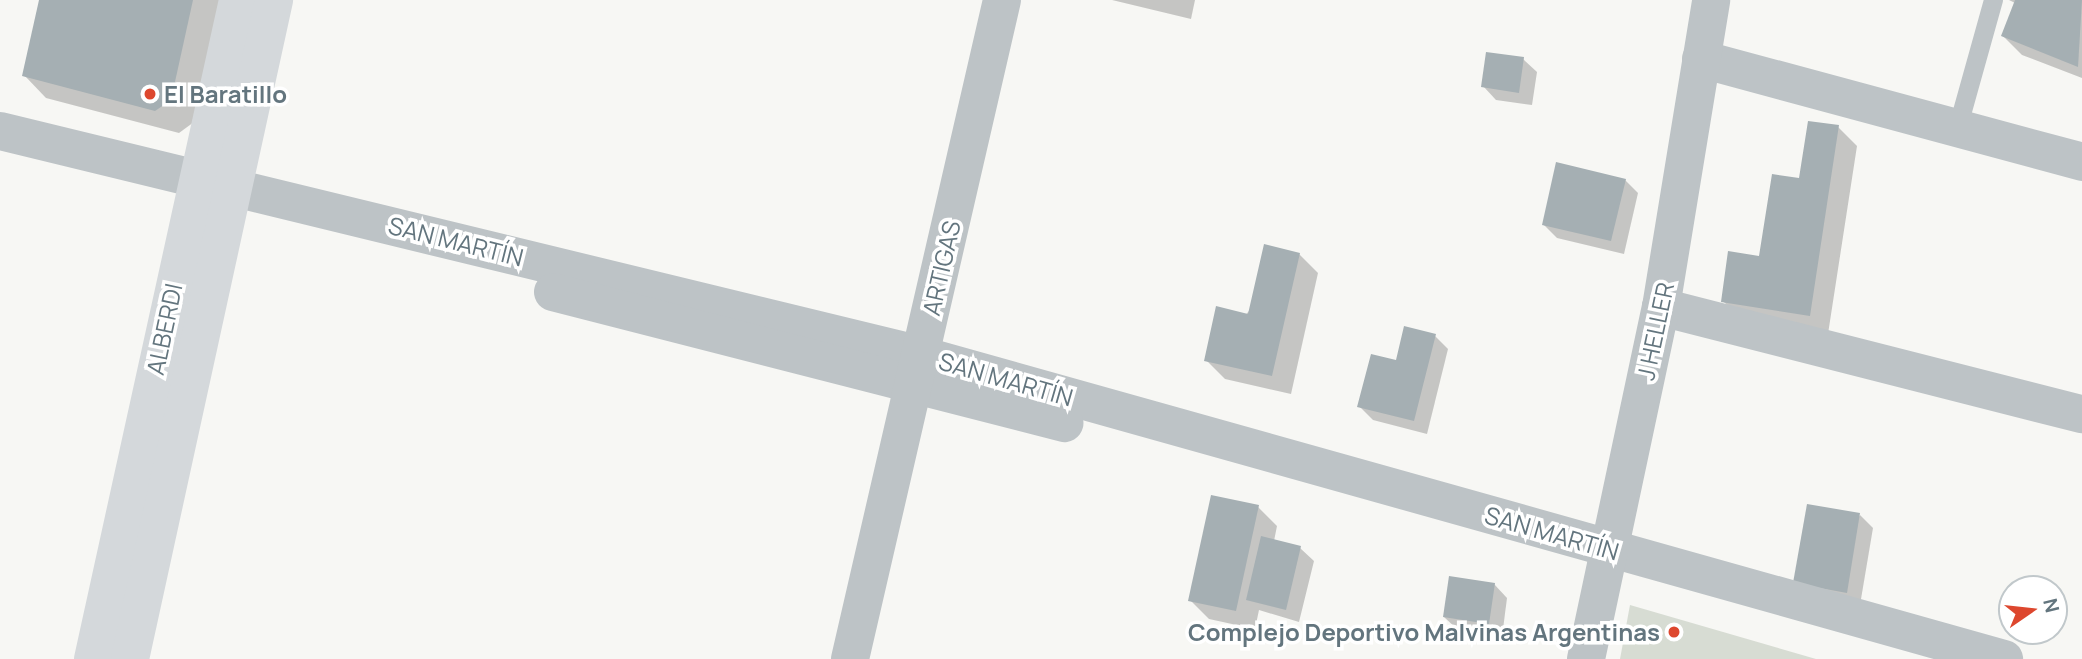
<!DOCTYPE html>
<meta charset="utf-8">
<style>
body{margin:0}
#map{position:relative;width:2082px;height:659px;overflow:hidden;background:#f7f7f4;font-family:Manrope,sans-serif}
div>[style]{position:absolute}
.green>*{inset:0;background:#d7dcd3}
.shadow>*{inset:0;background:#0003}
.building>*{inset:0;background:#a5afb3}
.lane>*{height:19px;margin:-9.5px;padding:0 9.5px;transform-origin:9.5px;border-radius:9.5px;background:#bdc3c6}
.street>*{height:38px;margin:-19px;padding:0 19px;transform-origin:19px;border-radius:19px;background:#bdc3c6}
.secondary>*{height:38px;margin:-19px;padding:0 19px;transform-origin:19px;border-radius:19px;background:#d4d8db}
.dots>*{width:19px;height:19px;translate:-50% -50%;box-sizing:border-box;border:4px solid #fff;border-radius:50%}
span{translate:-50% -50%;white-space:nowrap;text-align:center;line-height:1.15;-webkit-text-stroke:7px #fff;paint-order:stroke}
.poi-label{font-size:24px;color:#63757e;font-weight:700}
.left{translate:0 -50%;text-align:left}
.right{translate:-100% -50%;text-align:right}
.street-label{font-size:24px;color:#63757e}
.north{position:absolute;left:1998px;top:575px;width:70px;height:70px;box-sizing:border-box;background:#fff;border:2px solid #c1c8cb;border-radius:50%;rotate:76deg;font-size:19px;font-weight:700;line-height:28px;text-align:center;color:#63757e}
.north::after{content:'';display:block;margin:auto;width:24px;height:32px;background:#dd472e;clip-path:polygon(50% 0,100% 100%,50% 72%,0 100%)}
</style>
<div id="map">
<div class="green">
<div style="clip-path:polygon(1630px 605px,1816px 659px,1620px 659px)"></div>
</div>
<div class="shadow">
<div style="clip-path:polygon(40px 0,220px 0,194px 122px,179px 133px,46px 98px,24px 75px)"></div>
<div style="clip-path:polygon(1112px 0,1195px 0,1191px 19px)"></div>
<div style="clip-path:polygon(2082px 0,2082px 78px,2022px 55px,2003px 36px,2015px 3px,2009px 0)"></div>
<div style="clip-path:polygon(1523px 59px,1537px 72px,1532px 105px,1496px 100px,1483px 86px)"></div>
<div style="clip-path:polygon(1838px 127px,1857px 146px,1828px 334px,1742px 320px,1723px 301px,1761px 258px,1801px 180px)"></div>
<div style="clip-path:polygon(1625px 180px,1638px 193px,1624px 254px,1557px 238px,1544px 225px)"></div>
<div style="clip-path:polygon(1299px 254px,1318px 273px,1291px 394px,1225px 379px,1206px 360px)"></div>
<div style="clip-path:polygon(1435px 336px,1448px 349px,1427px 434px,1373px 420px,1359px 406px,1397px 363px)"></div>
<div style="clip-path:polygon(1258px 507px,1277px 526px,1274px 541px,1300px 548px,1314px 561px,1299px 622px,1259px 610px,1255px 629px,1209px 619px,1190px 600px)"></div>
<div style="clip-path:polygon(1860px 515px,1873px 528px,1860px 605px,1809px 596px)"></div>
<div style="clip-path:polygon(1494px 584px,1507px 598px,1502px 637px,1458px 630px,1444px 617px)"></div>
</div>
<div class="building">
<div style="clip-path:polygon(39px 0,193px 0,171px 100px,155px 111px,22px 76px)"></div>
<div style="clip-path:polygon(2015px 0,2082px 0,2078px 67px,2001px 36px)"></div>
<div style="clip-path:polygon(1486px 52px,1524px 57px,1519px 93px,1481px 87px)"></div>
<div style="clip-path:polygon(1808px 121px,1839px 125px,1810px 316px,1721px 302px,1728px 251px,1759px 256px,1772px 174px,1799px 178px)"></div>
<div style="clip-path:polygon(1556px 162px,1626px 179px,1611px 241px,1542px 225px)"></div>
<div style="clip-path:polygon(1264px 244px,1300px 253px,1272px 376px,1204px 361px,1216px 306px,1248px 314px)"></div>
<div style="clip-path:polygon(1404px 326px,1436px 334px,1414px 421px,1357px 407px,1371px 354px,1396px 360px)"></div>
<div style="clip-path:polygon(1211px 495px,1259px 505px,1236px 611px,1188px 601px)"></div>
<div style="clip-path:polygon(1807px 504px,1860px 513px,1847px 593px,1793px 583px)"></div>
<div style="clip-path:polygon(1261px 536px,1301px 546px,1286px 610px,1246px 600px)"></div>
<div style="clip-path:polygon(1449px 576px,1495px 583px,1489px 624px,1443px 617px)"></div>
</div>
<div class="lane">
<div style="left:1958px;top:125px;width:130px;rotate:-74.4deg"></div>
</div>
<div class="street">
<div style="left:1701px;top:59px;width:395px;rotate:15.1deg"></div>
<div style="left:0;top:131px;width:948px;rotate:13.67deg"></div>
<div style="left:921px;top:355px;width:1125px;rotate:15.68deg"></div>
<div style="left:553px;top:292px;width:528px;rotate:14.38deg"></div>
<div style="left:1661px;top:307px;width:434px;rotate:14.3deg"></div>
<div style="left:850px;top:659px;width:676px;rotate:-77.01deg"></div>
<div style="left:1586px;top:659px;width:360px;rotate:-78deg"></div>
<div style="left:1661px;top:307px;width:311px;rotate:-80.7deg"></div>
</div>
<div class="secondary">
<div style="left:93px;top:659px;width:675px;rotate:-77.59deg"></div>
<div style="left:130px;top:659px;width:675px;rotate:-77.67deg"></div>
</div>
<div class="dots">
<div style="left:150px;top:94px;background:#dd472e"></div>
<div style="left:1674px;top:632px;background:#dd472e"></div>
</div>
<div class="poi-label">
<span class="left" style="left:164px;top:94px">El Baratillo</span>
<span class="right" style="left:1660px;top:632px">Complejo Deportivo Malvinas Argentinas</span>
</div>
<div class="street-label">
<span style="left:456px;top:241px;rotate:14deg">SAN MARTÍN</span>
<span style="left:941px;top:268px;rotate:-77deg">ARTIGAS</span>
<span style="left:164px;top:329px;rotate:-78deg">ALBERDI</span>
<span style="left:1655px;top:331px;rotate:-78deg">J HELLER</span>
<span style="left:1006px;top:379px;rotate:16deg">SAN MARTÍN</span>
<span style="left:1552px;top:533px;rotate:16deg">SAN MARTÍN</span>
</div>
<div class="north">N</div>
</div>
